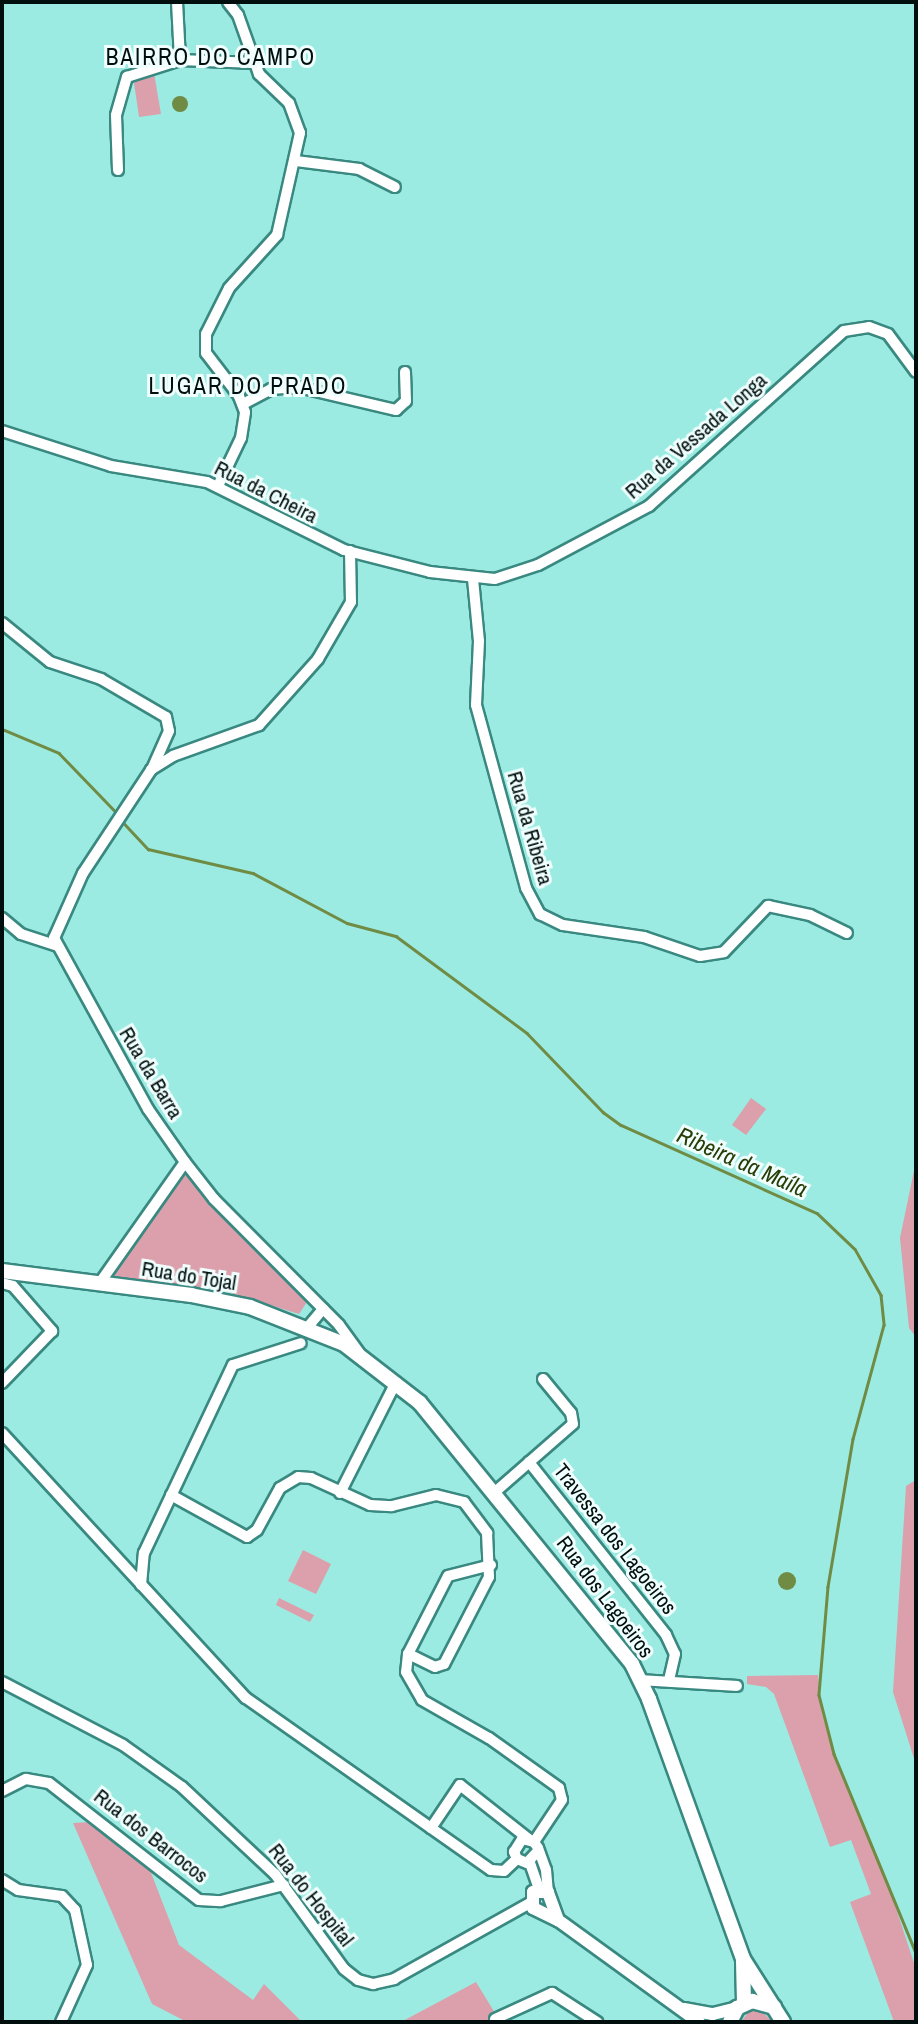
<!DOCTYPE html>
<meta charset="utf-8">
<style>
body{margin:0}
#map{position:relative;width:918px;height:2024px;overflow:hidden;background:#9cebe2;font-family:"Archivo Narrow",sans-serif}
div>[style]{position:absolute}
.green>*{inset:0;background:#dba0ab}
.water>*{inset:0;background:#6f8b44}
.round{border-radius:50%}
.stream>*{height:2.5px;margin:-1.25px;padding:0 1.25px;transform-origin:1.25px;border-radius:1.25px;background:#6f8b44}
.roads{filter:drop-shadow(2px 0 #398981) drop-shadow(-2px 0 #398981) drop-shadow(0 2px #398981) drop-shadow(0 -2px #398981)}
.minor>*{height:10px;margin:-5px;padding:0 5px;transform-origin:5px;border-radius:5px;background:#fff}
.tertiary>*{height:12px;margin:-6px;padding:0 6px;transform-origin:6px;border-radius:6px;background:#fff}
.secondary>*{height:14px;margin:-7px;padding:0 7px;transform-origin:7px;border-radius:7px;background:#fff}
span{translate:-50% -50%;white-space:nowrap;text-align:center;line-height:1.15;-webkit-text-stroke:6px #f0fffd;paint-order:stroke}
.street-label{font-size:21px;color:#000f0e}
.neighbourhood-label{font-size:23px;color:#000f0e;letter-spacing:2px}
.water-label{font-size:23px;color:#293c05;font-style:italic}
.frame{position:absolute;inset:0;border:4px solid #000f0e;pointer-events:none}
</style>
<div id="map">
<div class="green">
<div style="clip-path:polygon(154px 73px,161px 114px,139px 117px,133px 76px)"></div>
<div style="clip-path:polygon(751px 1098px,766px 1109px,746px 1135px,732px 1125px)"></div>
<div style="clip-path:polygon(916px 1161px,916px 1337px,909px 1328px,900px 1238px)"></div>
<div style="clip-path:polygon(185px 1170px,212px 1205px,307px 1302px,299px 1314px,221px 1290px,110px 1276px)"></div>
<div style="clip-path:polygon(916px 1480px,916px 1765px,893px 1692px,906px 1486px)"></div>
<div style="clip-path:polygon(303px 1550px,331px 1564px,316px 1594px,288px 1581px)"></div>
<div style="clip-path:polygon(279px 1598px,314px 1615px,310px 1622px,276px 1605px)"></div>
<div style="clip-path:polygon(818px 1675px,822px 1714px,834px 1754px,884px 1872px,916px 1969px,916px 2022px,894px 2022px,850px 1902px,871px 1894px,851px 1840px,830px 1847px,774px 1694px,766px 1687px,747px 1684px,747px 1676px)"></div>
<div style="clip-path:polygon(91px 1822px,150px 1870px,179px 1945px,253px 2000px,264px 1984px,302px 2022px,187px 2022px,152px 2004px,73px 1823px)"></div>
<div style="clip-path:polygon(476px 1982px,495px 2013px,495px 2022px,401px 2022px)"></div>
<div style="clip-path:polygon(759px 2009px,773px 2022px,741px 2022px,749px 2011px)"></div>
</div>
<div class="water">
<div class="round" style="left:172px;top:96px;width:16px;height:16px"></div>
<div class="round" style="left:778px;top:1572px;width:18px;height:18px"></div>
</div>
<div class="stream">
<div style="left:2px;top:729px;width:62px;rotate:22.8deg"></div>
<div style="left:59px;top:753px;width:85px;rotate:46deg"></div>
<div style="left:121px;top:820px;width:40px;rotate:47deg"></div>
<div style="left:148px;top:849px;width:108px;rotate:12.9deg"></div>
<div style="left:253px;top:873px;width:106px;rotate:28deg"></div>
<div style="left:347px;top:923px;width:51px;rotate:14.9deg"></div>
<div style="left:396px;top:936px;width:163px;rotate:36.5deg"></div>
<div style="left:527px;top:1033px;width:110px;rotate:46.1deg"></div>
<div style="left:603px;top:1112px;width:22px;rotate:36deg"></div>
<div style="left:621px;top:1125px;width:215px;rotate:24.2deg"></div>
<div style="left:817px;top:1213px;width:52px;rotate:43.5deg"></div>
<div style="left:855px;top:1249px;width:53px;rotate:60.5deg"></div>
<div style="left:881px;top:1295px;width:30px;rotate:84deg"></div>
<div style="left:884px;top:1325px;width:118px;rotate:105.2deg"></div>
<div style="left:853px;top:1439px;width:150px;rotate:99.6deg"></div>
<div style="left:828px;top:1587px;width:108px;rotate:94.8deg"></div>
<div style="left:819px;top:1695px;width:61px;rotate:75.7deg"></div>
<div style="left:834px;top:1754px;width:215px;rotate:67.6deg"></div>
</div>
<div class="roads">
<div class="minor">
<div style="left:177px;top:2px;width:58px;rotate:87deg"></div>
<div style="left:296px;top:161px;width:64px;rotate:7.2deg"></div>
<div style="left:359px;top:169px;width:40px;rotate:26.6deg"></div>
<div style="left:118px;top:170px;width:55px;rotate:-92.1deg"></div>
<div style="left:116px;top:115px;width:40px;rotate:-74deg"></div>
<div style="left:127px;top:77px;width:56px;rotate:-17.8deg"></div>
<div style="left:180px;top:60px;width:75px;rotate:2.3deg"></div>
<div style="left:243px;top:404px;width:32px;rotate:-28deg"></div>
<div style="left:271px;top:389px;width:27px;rotate:-4deg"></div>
<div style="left:298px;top:387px;width:101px;rotate:13.2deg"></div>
<div style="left:396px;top:410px;width:13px;rotate:-42deg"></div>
<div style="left:406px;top:401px;width:29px;rotate:-92deg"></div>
<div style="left:2px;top:431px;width:114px;rotate:17.8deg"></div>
<div style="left:111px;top:466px;width:97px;rotate:9.5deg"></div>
<div style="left:207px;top:482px;width:153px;rotate:26.4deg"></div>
<div style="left:344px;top:550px;width:89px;rotate:14.3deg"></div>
<div style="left:430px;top:572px;width:65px;rotate:6.1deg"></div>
<div style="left:495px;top:579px;width:45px;rotate:-18deg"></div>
<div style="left:538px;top:565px;width:126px;rotate:-28deg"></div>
<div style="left:649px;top:506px;width:262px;rotate:-41.9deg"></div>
<div style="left:844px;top:331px;width:25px;rotate:-9deg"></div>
<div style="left:869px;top:327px;width:20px;rotate:20deg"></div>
<div style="left:888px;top:334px;width:47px;rotate:53.6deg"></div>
<div style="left:218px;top:486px;width:53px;rotate:-64.4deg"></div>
<div style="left:241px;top:438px;width:26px;rotate:-81deg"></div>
<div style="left:245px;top:412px;width:17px;rotate:-111deg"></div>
<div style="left:239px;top:396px;width:54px;rotate:-127.5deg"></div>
<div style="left:206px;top:353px;width:19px;rotate:-90deg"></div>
<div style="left:206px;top:334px;width:51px;rotate:-63.4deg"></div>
<div style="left:229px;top:288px;width:72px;rotate:-47.8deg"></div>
<div style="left:277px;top:235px;width:105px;rotate:-77.3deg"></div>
<div style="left:300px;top:133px;width:32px;rotate:-110deg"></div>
<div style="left:289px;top:103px;width:42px;rotate:-136deg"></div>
<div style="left:259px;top:74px;width:63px;rotate:-109.6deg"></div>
<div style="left:238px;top:15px;width:16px;rotate:-128deg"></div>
<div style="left:350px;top:551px;width:51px;rotate:88.9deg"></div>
<div style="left:351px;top:602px;width:66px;rotate:120.1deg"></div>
<div style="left:318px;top:659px;width:89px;rotate:131.8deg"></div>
<div style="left:259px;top:725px;width:91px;rotate:160.2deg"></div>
<div style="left:173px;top:756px;width:26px;rotate:148deg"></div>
<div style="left:151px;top:770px;width:123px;rotate:123.4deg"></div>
<div style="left:83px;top:873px;width:71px;rotate:114deg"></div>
<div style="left:54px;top:938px;width:195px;rotate:61.2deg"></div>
<div style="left:148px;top:1109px;width:65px;rotate:55.1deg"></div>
<div style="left:185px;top:1162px;width:47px;rotate:51.9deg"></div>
<div style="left:214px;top:1199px;width:177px;rotate:45.2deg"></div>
<div style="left:339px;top:1325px;width:34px;rotate:54deg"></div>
<div style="left:473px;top:579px;width:62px;rotate:84.5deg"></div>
<div style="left:479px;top:641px;width:64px;rotate:92.7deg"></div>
<div style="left:476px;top:705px;width:190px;rotate:74.7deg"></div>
<div style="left:526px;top:888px;width:30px;rotate:62deg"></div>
<div style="left:540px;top:914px;width:25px;rotate:26deg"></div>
<div style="left:563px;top:925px;width:82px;rotate:8.4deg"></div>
<div style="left:644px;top:937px;width:59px;rotate:18.7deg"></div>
<div style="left:700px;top:956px;width:24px;rotate:-9deg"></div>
<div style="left:724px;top:952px;width:64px;rotate:-46.3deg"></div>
<div style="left:768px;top:906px;width:43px;rotate:12.1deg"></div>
<div style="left:810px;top:915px;width:41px;rotate:25.9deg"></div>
<div style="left:2px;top:623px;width:62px;rotate:39.1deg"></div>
<div style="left:50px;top:662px;width:54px;rotate:18.4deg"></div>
<div style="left:101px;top:679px;width:75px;rotate:30.3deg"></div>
<div style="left:166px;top:717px;width:14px;rotate:78deg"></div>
<div style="left:169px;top:731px;width:39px;rotate:114deg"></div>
<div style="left:2px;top:918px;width:25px;rotate:40deg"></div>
<div style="left:21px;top:934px;width:38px;rotate:18deg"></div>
<div style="left:2px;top:1283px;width:11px;rotate:15deg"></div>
<div style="left:13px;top:1286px;width:60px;rotate:49.1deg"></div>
<div style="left:52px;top:1331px;width:72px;rotate:133.9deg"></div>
<div style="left:99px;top:1284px;width:149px;rotate:-54.8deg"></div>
<div style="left:307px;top:1328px;width:25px;rotate:-50deg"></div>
<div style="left:2px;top:1433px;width:360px;rotate:47.4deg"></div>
<div style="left:246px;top:1698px;width:299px;rotate:35.1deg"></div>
<div style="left:491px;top:1870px;width:13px;rotate:4deg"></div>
<div style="left:504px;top:1871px;width:18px;rotate:-43deg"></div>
<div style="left:529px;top:1462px;width:221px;rotate:51.6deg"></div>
<div style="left:666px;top:1635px;width:21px;rotate:65deg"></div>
<div style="left:675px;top:1654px;width:28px;rotate:103deg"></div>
<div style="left:495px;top:1492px;width:103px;rotate:-41.1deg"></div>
<div style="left:573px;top:1424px;width:11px;rotate:-100deg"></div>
<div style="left:571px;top:1413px;width:44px;rotate:-129.5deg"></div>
<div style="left:340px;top:1493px;width:124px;rotate:-63.2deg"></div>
<div style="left:171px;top:1495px;width:87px;rotate:28.9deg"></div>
<div style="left:247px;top:1537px;width:12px;rotate:-35deg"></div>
<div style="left:257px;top:1530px;width:48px;rotate:-61.3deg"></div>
<div style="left:280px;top:1488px;width:21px;rotate:-31deg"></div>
<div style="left:298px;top:1477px;width:13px;rotate:4deg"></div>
<div style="left:311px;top:1478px;width:65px;rotate:24.6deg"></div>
<div style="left:370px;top:1505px;width:22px;rotate:3deg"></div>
<div style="left:392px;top:1506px;width:45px;rotate:-14deg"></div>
<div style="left:436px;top:1495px;width:29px;rotate:14deg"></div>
<div style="left:464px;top:1502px;width:39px;rotate:53deg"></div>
<div style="left:487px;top:1533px;width:44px;rotate:87.4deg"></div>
<div style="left:489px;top:1577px;width:98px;rotate:117.3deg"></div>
<div style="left:444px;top:1664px;width:9px;rotate:162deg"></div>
<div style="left:435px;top:1667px;width:30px;rotate:-154deg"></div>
<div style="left:491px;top:1565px;width:44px;rotate:165.7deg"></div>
<div style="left:448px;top:1576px;width:88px;rotate:117.1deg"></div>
<div style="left:408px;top:1654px;width:18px;rotate:96deg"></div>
<div style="left:406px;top:1672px;width:32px;rotate:60deg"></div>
<div style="left:422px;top:1700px;width:77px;rotate:29.6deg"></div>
<div style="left:489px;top:1738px;width:86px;rotate:35.5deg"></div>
<div style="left:559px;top:1788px;width:12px;rotate:76deg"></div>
<div style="left:562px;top:1800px;width:50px;rotate:123.7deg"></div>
<div style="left:141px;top:1585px;width:32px;rotate:-85deg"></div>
<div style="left:144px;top:1553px;width:208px;rotate:-64.7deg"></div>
<div style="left:233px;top:1365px;width:71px;rotate:-17.9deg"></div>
<div style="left:640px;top:1680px;width:97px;rotate:3.5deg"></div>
<div style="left:2px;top:1682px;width:136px;rotate:27.5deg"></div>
<div style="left:123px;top:1745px;width:72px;rotate:35.4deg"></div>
<div style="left:182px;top:1787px;width:127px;rotate:43.1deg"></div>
<div style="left:275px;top:1874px;width:117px;rotate:54deg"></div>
<div style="left:344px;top:1969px;width:18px;rotate:38deg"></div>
<div style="left:358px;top:1980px;width:16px;rotate:15deg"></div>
<div style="left:373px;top:1984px;width:22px;rotate:-13deg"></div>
<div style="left:394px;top:1979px;width:156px;rotate:-29.2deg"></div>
<div style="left:2px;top:1791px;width:27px;rotate:-27deg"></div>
<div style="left:26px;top:1779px;width:23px;rotate:10deg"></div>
<div style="left:49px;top:1783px;width:190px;rotate:38deg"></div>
<div style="left:199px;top:1900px;width:22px;rotate:3deg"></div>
<div style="left:221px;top:1901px;width:65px;rotate:-14.3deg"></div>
<div style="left:431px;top:1828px;width:52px;rotate:-56deg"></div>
<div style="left:460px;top:1785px;width:89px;rotate:38.2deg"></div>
<div style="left:538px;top:1851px;width:16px;rotate:133deg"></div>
<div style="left:527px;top:1863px;width:11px;rotate:-158deg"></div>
<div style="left:517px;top:1859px;width:8px;rotate:-113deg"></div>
<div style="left:514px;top:1852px;width:15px;rotate:-58deg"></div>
<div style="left:522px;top:1839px;width:12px;rotate:14deg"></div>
<div style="left:534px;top:1842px;width:7px;rotate:56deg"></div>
<div style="left:538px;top:1848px;width:23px;rotate:70deg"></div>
<div style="left:546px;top:1870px;width:22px;rotate:85deg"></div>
<div style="left:530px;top:1863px;width:28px;rotate:71deg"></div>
<div style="left:2px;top:1880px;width:19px;rotate:32deg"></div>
<div style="left:18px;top:1890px;width:44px;rotate:7.8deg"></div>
<div style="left:62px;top:1896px;width:19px;rotate:47deg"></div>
<div style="left:75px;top:1910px;width:56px;rotate:77.7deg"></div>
<div style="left:87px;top:1965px;width:63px;rotate:114.5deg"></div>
<div style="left:495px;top:2019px;width:63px;rotate:-24.5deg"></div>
<div style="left:552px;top:1993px;width:54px;rotate:32.8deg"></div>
</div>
<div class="tertiary">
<div style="left:558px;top:1920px;width:30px;rotate:-110deg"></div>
<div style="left:548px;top:1892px;width:15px;rotate:180deg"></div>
<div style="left:533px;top:1892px;width:16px;rotate:90deg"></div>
<div style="left:533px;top:1908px;width:28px;rotate:26deg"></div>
<div style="left:558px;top:1920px;width:174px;rotate:35.9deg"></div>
<div style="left:684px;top:2009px;width:29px;rotate:10deg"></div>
<div style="left:713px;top:2014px;width:25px;rotate:-14deg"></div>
</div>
<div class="secondary">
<div style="left:2px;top:1271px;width:191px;rotate:7.2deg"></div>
<div style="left:191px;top:1295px;width:60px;rotate:11.5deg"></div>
<div style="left:250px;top:1307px;width:101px;rotate:21.5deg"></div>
<div style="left:344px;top:1344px;width:96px;rotate:37.8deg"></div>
<div style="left:420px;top:1403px;width:336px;rotate:50.9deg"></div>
<div style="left:632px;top:1664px;width:39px;rotate:64deg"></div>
<div style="left:649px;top:1699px;width:276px;rotate:70.1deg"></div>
<div style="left:743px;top:1959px;width:75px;rotate:57.6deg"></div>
<div style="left:743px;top:1961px;width:42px;rotate:88.6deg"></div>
<div style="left:730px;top:2022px;width:16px;rotate:-63deg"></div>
<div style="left:737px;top:2008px;width:17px;rotate:-25deg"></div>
<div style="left:752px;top:2001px;width:23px;rotate:15deg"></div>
</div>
</div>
<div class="street-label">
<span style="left:696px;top:436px;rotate:-41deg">Rua da Vessada Longa</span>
<span style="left:266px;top:492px;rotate:27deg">Rua da Cheira</span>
<span style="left:530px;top:828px;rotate:74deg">Rua da Ribeira</span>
<span style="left:151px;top:1073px;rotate:59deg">Rua da Barra</span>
<span style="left:189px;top:1276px;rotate:9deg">Rua do Tojal</span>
<span style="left:615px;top:1539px;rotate:52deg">Travessa dos Lagoeiros</span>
<span style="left:605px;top:1597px;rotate:53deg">Rua dos Lagoeiros</span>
<span style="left:151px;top:1836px;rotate:38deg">Rua dos Barrocos</span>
<span style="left:311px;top:1895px;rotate:52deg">Rua do Hospital</span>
</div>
<div class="neighbourhood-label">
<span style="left:211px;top:57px">BAIRRO DO CAMPO</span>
<span style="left:248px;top:386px">LUGAR DO PRADO</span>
</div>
<div class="water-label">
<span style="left:742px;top:1162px;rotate:24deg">Ribeira da Maíla</span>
</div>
<div class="frame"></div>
</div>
